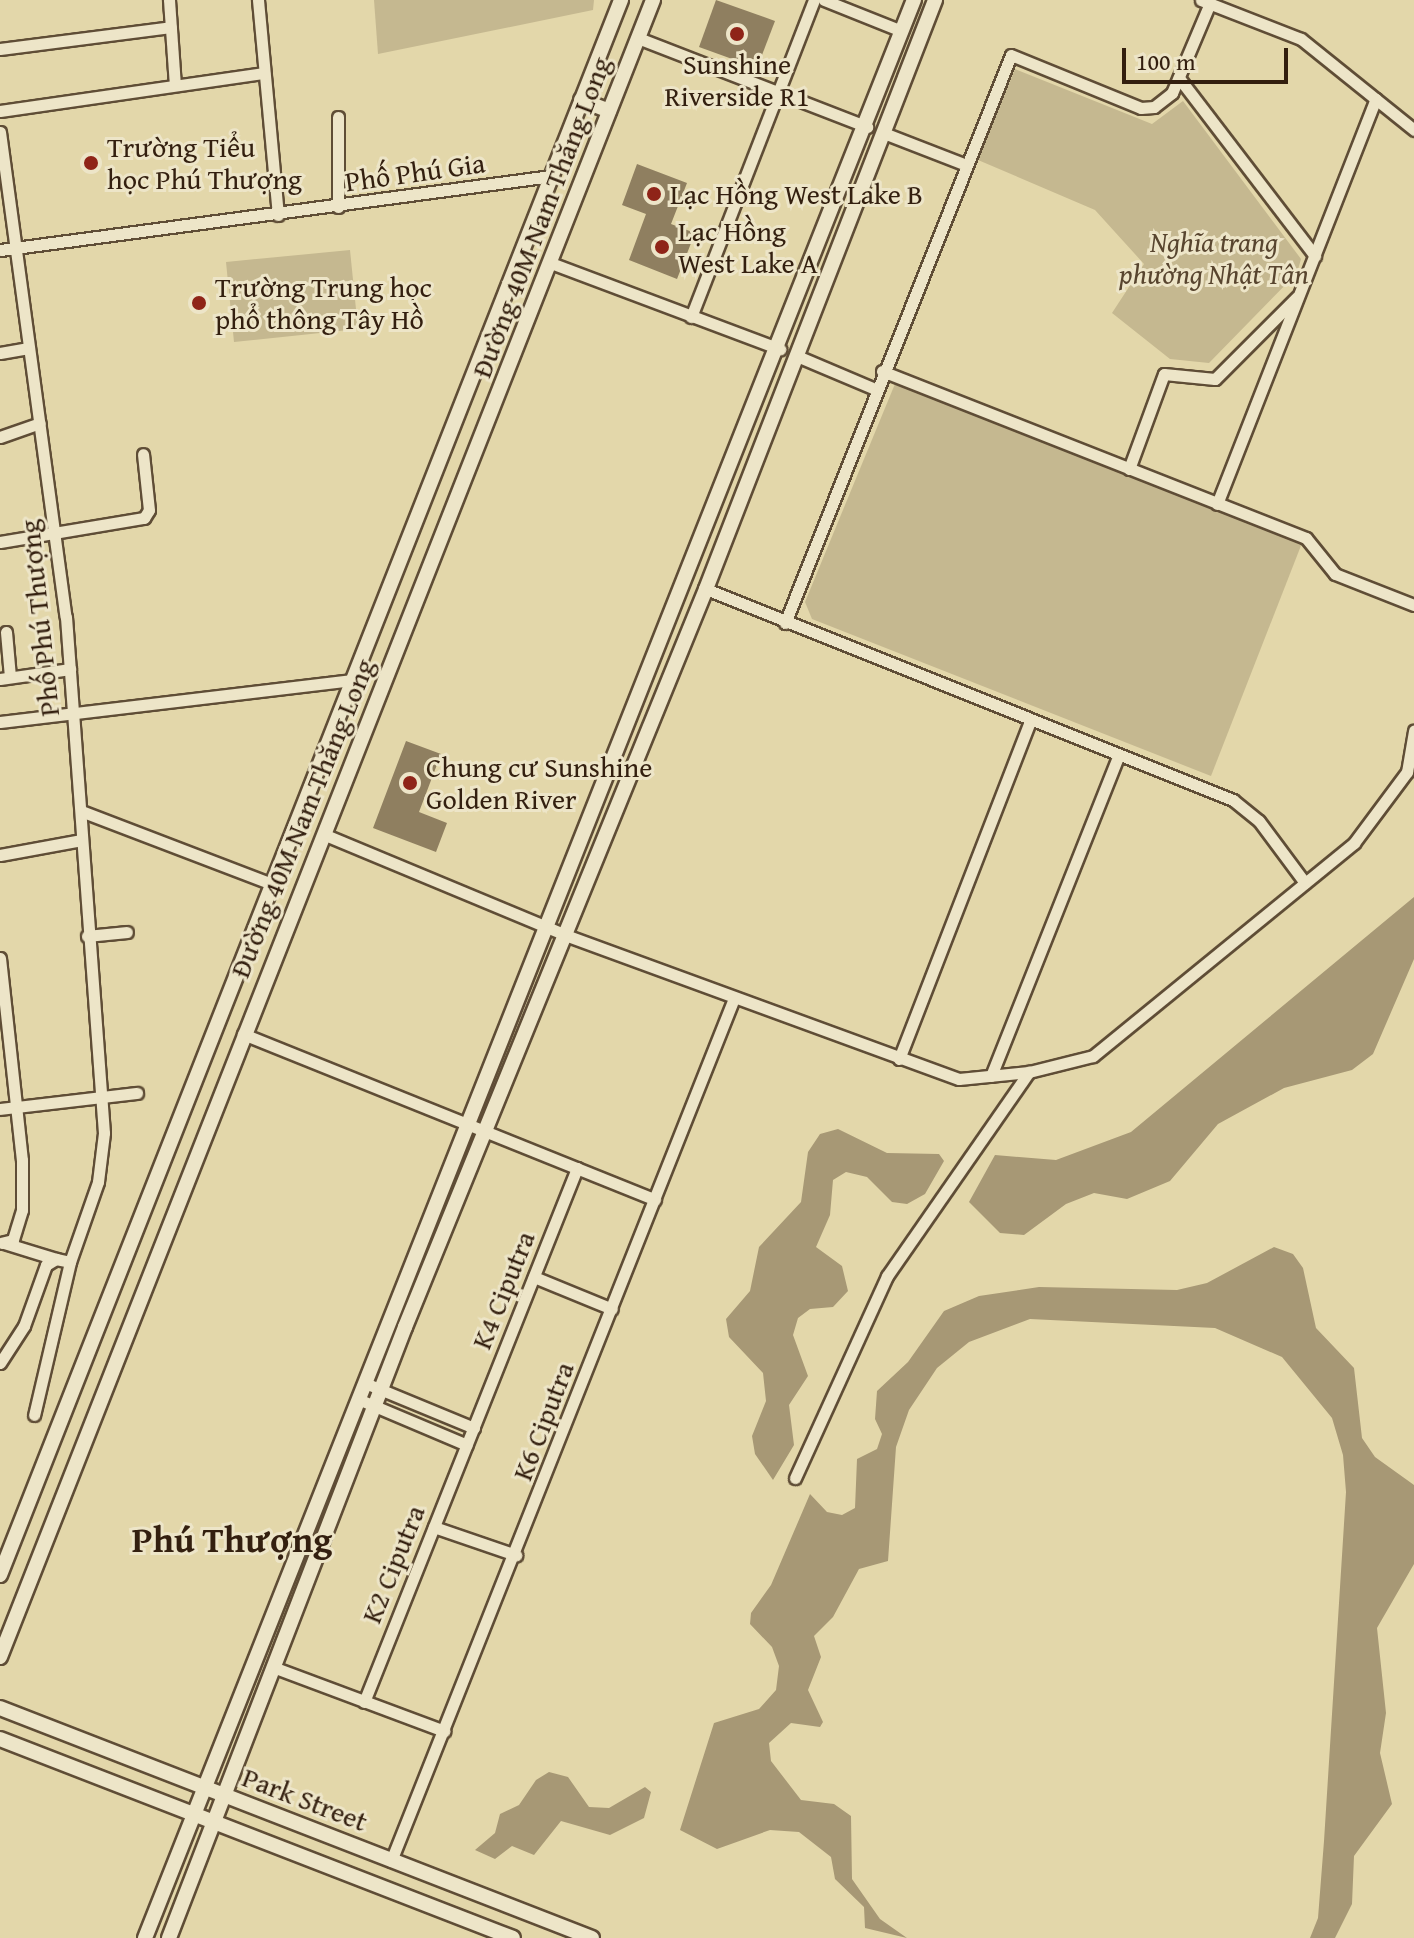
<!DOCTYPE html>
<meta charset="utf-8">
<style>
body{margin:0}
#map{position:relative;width:1414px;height:1938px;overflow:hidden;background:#e3d7aa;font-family:"Gentium Book Plus",serif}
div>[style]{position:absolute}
.green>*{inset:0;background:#c5b890}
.water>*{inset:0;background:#a79875}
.building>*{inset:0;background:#8f7f60}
.roads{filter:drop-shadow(2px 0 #5f4d36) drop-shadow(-2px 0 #5f4d36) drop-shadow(0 2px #5f4d36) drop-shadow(0 -2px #5f4d36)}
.minor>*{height:11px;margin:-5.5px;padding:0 5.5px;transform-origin:5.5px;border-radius:5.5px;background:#ede5c8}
.tertiary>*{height:14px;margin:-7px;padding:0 7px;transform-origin:7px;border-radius:7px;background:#ede5c8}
.dots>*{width:22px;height:22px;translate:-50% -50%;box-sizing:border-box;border:4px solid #ede5c8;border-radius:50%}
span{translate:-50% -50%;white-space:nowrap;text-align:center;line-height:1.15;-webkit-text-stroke:6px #ede5c8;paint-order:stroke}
.poi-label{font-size:28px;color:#331f0f}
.left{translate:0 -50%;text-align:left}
.street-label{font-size:28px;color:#331f0f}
.park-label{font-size:28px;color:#58452f;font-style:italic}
.district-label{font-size:36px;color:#331f0f;font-weight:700}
.scale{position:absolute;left:1122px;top:48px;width:166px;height:36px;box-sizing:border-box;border:4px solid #331f0f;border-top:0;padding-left:10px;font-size:24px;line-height:28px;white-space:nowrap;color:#331f0f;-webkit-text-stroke:6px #ede5c8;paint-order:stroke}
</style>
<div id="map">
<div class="green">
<div style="clip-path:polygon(374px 0,594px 0,593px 10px,378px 54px)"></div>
<div style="clip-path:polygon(1015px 69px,1152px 124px,1183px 101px,1301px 259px,1297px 273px,1209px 363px,1170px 359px,1112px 313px,1144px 264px,1095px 210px,978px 160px)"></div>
<div style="clip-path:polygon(350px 250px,358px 329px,234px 342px,226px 262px)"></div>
<div style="clip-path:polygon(897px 379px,1302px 543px,1211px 776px,812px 619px,805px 602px)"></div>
</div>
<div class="water">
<div style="clip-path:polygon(1414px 897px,1414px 959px,1373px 1054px,1352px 1070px,1284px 1088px,1218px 1124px,1170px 1181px,1127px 1199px,1094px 1193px,1066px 1204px,1024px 1235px,1000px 1233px,969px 1202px,995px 1155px,1056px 1160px,1131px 1132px)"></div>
<div style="clip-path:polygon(838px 1129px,887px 1153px,939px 1154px,944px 1161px,925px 1194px,907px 1204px,892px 1202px,867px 1177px,846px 1172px,833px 1180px,830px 1215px,816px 1247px,842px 1266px,848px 1291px,833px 1307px,810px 1309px,798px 1318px,793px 1335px,808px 1376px,789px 1405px,794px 1445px,773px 1480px,755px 1454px,752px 1436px,766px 1401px,763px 1373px,729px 1337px,726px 1319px,750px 1291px,759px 1247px,801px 1202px,808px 1152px,820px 1134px)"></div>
<div style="clip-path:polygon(1274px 1247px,1293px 1254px,1303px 1268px,1316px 1328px,1354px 1368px,1362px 1438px,1375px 1457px,1414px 1485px,1414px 1564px,1377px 1628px,1386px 1713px,1380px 1753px,1392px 1804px,1354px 1856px,1352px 1904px,1335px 1938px,1310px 1938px,1318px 1918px,1324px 1841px,1346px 1492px,1343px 1455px,1332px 1418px,1282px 1357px,1215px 1328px,1030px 1319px,969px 1342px,937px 1368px,909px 1410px,896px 1447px,888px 1561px,859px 1569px,833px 1617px,814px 1636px,821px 1657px,808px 1690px,823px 1722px,820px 1727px,791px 1723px,769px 1743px,771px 1761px,801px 1800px,834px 1804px,851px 1816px,852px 1879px,880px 1919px,907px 1938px,865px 1928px,864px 1907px,835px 1879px,831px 1857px,799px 1832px,770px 1830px,717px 1849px,680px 1830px,714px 1723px,759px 1709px,776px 1690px,779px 1666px,772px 1647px,750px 1624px,751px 1613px,771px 1585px,810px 1494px,827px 1512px,842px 1515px,855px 1508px,857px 1459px,877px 1449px,882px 1434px,875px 1419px,877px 1391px,908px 1362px,944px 1311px,979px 1296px,1039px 1287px,1177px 1290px,1207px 1283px)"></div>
<div style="clip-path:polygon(549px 1772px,568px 1777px,589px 1807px,609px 1808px,645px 1787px,651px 1792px,644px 1818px,610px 1835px,561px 1821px,534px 1855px,512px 1846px,495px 1859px,475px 1850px,495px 1833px,500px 1814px,519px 1805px,536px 1780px)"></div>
</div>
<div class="building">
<div style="clip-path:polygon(716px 0,775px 21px,757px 68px,699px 47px)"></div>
<div style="clip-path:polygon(637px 164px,687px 183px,671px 224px,695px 233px,677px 279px,629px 260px,646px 214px,622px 205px)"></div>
<div style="clip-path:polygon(406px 741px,441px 754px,419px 812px,447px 823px,436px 852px,373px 828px)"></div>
</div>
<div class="roads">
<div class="minor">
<div style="left:169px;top:0;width:85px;rotate:86deg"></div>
<div style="left:258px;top:0;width:216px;rotate:84.7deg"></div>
<div style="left:824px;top:0;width:84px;rotate:21.7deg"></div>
<div style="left:1201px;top:0;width:107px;rotate:21.3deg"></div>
<div style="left:1301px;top:39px;width:145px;rotate:38.8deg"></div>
<div style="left:638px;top:38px;width:246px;rotate:21.2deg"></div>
<div style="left:0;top:49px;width:172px;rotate:-7.3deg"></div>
<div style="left:1179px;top:78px;width:224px;rotate:52.6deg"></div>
<div style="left:0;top:111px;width:267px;rotate:-8.2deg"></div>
<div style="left:0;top:132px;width:489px;rotate:82.3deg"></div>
<div style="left:66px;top:617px;width:517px;rotate:85.79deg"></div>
<div style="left:104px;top:1133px;width:49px;rotate:97deg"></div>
<div style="left:98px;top:1182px;width:85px;rotate:109.3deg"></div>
<div style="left:70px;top:1262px;width:157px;rotate:103.2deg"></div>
<div style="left:884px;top:133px;width:88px;rotate:21.3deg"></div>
<div style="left:338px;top:207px;width:90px;rotate:-90deg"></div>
<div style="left:0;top:250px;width:556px;rotate:-7.65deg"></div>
<div style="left:551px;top:263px;width:245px;rotate:20.6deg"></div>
<div style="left:691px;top:317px;width:340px;rotate:-68.8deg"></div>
<div style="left:0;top:353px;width:29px;rotate:-10deg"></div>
<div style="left:797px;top:356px;width:85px;rotate:22.9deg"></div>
<div style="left:882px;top:371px;width:456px;rotate:21.5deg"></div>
<div style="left:1306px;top:538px;width:46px;rotate:51.1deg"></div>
<div style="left:1335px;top:574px;width:85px;rotate:21.4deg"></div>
<div style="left:0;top:437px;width:42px;rotate:-19.3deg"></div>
<div style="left:1129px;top:469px;width:101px;rotate:-69.8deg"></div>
<div style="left:1164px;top:374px;width:51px;rotate:5.6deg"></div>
<div style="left:1215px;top:379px;width:116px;rotate:-45deg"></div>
<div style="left:1217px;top:504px;width:435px;rotate:-68.6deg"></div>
<div style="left:0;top:542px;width:146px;rotate:-9.5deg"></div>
<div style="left:144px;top:518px;width:9px;rotate:-58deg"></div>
<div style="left:149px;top:510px;width:56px;rotate:-96.1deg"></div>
<div style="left:706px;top:589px;width:568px;rotate:21.82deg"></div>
<div style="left:1233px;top:800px;width:33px;rotate:39deg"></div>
<div style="left:1259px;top:821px;width:77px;rotate:53.4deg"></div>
<div style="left:785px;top:623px;width:611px;rotate:-68.3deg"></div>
<div style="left:1011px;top:55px;width:140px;rotate:22.2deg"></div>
<div style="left:1141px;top:108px;width:13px;rotate:-4deg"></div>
<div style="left:1154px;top:107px;width:23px;rotate:-38deg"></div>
<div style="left:1172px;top:93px;width:98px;rotate:-67.1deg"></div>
<div style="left:6px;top:632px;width:45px;rotate:84.9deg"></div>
<div style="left:0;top:679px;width:71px;rotate:-8.1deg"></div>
<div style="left:0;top:722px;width:355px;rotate:-6.8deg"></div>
<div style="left:81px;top:811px;width:204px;rotate:20.9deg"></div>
<div style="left:323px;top:834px;width:265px;rotate:22.6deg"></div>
<div style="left:568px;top:936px;width:416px;rotate:20.1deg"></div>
<div style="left:959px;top:1079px;width:70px;rotate:-5.7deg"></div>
<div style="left:1029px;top:1072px;width:66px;rotate:-14deg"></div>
<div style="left:1093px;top:1056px;width:337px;rotate:-39.2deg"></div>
<div style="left:1354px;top:843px;width:89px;rotate:-53.3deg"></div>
<div style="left:1407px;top:772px;width:42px;rotate:-80.3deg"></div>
<div style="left:0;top:855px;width:83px;rotate:-10.4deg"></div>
<div style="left:87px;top:936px;width:40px;rotate:-5.7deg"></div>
<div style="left:0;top:958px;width:203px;rotate:83.8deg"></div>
<div style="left:22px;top:1160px;width:50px;rotate:90deg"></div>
<div style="left:22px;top:1210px;width:31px;rotate:107deg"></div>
<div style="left:13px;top:1240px;width:12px;rotate:166deg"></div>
<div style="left:243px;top:1034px;width:444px;rotate:21.9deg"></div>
<div style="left:899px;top:1059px;width:362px;rotate:-68.8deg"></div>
<div style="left:991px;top:1076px;width:346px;rotate:-68.3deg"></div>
<div style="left:0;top:1109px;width:138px;rotate:-6.7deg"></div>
<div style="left:4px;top:1243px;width:54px;rotate:17.1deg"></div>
<div style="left:534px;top:1277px;width:84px;rotate:22.3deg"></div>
<div style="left:0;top:1363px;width:44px;rotate:-57deg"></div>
<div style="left:24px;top:1326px;width:65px;rotate:-70.2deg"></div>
<div style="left:46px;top:1265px;width:12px;rotate:-31deg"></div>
<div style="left:56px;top:1259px;width:14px;rotate:12deg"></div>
<div style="left:365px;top:1383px;width:118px;rotate:22.4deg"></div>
<div style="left:358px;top:1399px;width:118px;rotate:22.9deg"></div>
<div style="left:795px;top:1478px;width:222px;rotate:-65.5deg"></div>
<div style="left:887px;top:1276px;width:249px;rotate:-55.2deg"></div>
<div style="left:434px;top:1527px;width:87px;rotate:18.9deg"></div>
<div style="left:273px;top:1667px;width:183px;rotate:20.5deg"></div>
<div style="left:364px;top:1702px;width:575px;rotate:-68.25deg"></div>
<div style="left:391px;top:1861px;width:929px;rotate:-68.32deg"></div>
</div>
<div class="tertiary">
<div style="left:581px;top:100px;width:30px;rotate:21deg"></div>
<div style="left:0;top:1575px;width:1693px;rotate:-68.48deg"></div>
<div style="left:0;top:1657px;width:1781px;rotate:-68.49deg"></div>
<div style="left:0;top:1708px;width:635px;rotate:21.23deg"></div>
<div style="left:0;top:1739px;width:550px;rotate:21.2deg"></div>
<div style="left:145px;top:1938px;width:2085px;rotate:-68.36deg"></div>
<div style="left:169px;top:1938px;width:655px;rotate:-68.88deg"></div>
<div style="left:405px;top:1327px;width:797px;rotate:-67.81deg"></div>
<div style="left:706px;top:589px;width:632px;rotate:-68.75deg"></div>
</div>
</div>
<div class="dots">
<div style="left:737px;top:34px;background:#8f2418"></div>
<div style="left:91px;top:163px;background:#8f2418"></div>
<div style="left:654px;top:194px;background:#8f2418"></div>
<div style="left:662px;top:247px;background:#8f2418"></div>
<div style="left:199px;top:303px;background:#8f2418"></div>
<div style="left:410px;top:783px;background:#8f2418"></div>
</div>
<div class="poi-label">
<span style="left:737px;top:80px">Sunshine<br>Riverside R1</span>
<span class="left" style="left:107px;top:163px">Trường Tiểu<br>học Phú Thượng</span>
<span class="left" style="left:670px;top:194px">Lạc Hồng West Lake B</span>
<span class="left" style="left:678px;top:247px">Lạc Hồng<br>West Lake A</span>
<span class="left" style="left:215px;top:303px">Trường Trung học<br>phổ thông Tây Hồ</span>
<span class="left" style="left:426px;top:783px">Chung cư Sunshine<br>Golden River</span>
</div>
<div class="street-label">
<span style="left:415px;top:172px;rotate:-8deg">Phố Phú Gia</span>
<span style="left:541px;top:217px;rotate:-69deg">Đường 40M Nam Thăng Long</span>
<span style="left:39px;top:618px;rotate:-96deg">Phố Phú Thượng</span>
<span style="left:302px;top:818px;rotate:-68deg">Đường 40M Nam Thăng Long</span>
<span style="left:503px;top:1290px;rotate:-68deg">K4 Ciputra</span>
<span style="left:543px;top:1421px;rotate:-69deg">K6 Ciputra</span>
<span style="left:393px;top:1564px;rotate:-68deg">K2 Ciputra</span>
<span style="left:305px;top:1799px;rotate:21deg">Park Street</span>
</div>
<div class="park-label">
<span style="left:1214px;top:258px">Nghĩa trang<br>phường Nhật Tân</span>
</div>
<div class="district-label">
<span style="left:232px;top:1539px">Phú Thượng</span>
</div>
<div class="scale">100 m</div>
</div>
